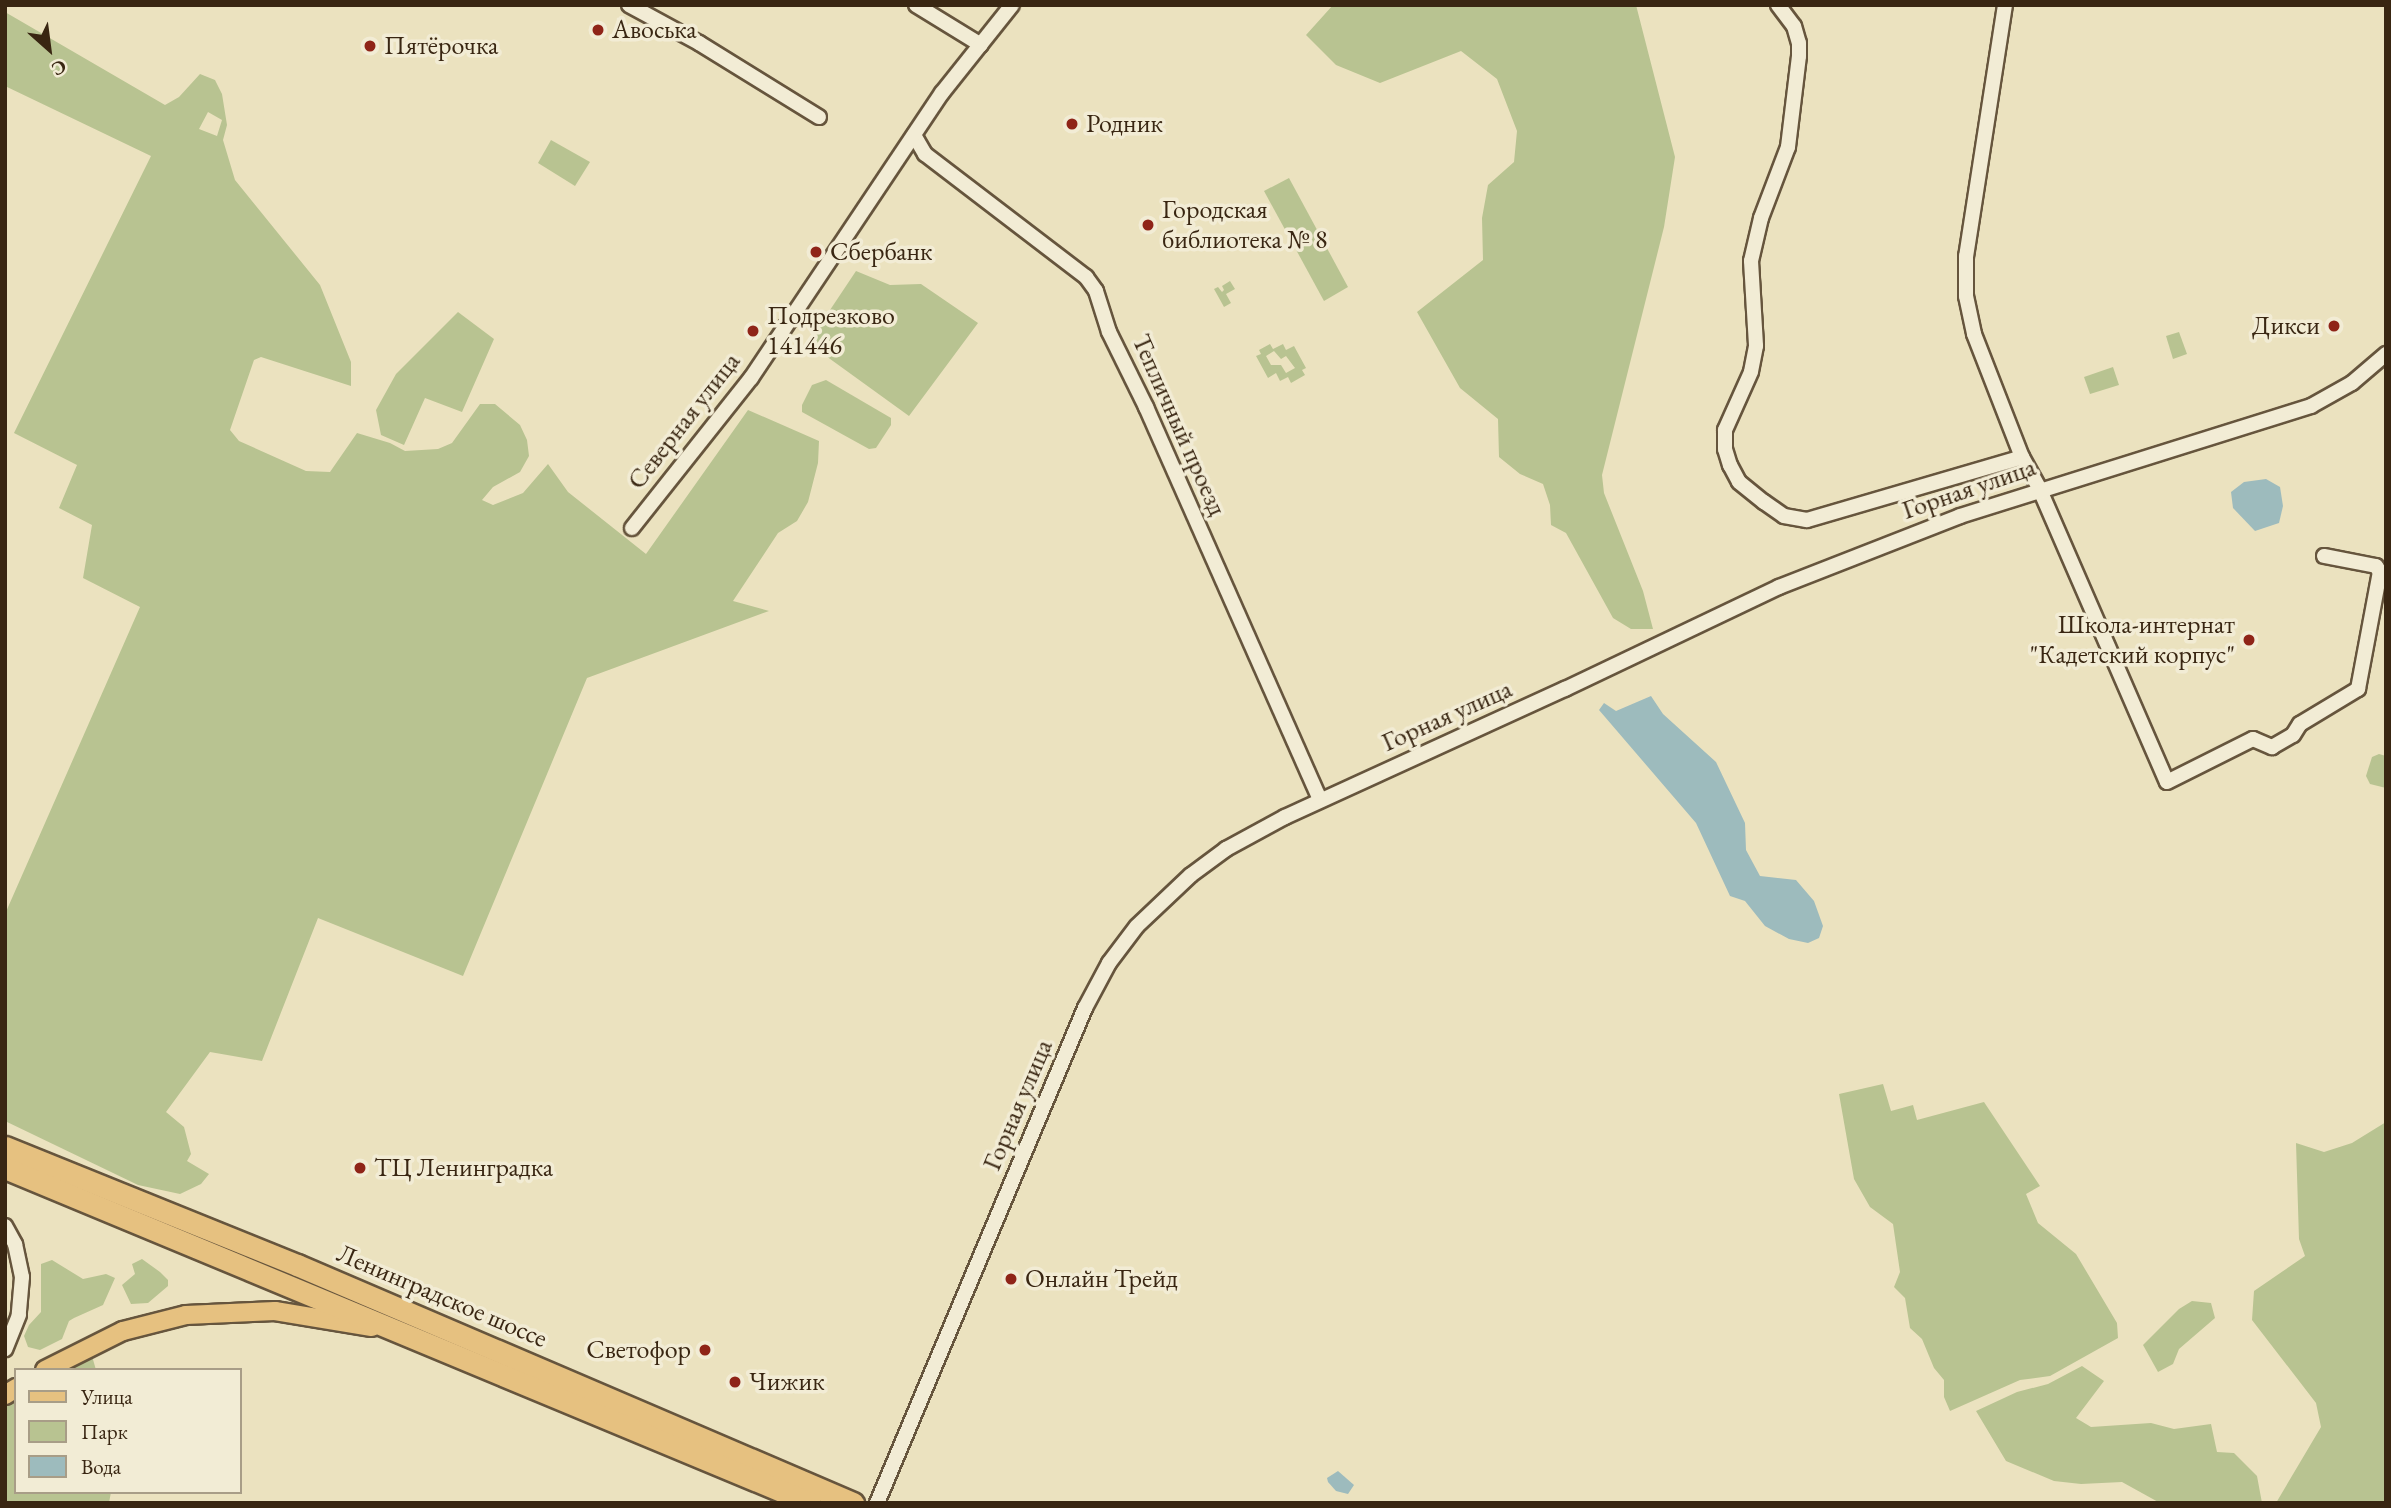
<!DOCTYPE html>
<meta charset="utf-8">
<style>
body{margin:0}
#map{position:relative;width:2391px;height:1508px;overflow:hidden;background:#ebe2bf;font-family:"EB Garamond",serif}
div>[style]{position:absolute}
.green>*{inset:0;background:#b8c391}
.water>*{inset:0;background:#9dbbbd}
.roads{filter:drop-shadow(2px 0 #66553d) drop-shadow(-2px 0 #66553d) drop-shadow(0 2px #66553d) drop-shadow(0 -2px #66553d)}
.minor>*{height:14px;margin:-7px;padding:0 7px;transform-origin:7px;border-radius:7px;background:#f2ecd5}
.major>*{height:18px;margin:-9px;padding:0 9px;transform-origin:9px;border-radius:9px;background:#e6c180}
.highway>*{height:21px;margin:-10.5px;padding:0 10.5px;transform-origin:10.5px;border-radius:10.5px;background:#e6c180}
.dots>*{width:19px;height:19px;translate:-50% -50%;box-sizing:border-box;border:4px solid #f2ecd5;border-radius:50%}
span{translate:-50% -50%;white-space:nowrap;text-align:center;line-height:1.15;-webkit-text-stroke:7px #f2ecd5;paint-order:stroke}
.poi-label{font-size:26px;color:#392612}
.left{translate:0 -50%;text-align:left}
.right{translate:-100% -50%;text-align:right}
.street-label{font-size:26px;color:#392612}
.frame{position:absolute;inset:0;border:7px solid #392612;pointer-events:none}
.legend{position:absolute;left:14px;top:1368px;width:228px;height:126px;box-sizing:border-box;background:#f2ecd5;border:2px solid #a89d87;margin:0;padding:9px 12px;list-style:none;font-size:21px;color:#392612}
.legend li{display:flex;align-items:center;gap:14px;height:35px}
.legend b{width:35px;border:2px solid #a89d87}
.north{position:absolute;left:14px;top:14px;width:70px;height:70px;-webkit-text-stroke:5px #f2ecd5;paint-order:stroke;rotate:152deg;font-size:19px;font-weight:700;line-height:28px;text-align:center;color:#392612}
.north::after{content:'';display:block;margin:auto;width:24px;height:32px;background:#392612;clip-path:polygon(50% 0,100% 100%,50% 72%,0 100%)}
</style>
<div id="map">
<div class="green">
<div style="clip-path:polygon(1333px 5px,1636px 5px,1675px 157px,1664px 227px,1602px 475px,1604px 493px,1643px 591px,1653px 629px,1631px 629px,1613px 618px,1566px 533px,1551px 525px,1550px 505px,1543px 484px,1520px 474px,1499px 457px,1498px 419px,1460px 388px,1417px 312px,1483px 260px,1482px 218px,1488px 185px,1514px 162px,1517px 131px,1497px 79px,1461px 51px,1380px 83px,1336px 65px,1306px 35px)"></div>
<div style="clip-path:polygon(evenodd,5px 12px,165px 105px,179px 97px,200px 74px,215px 80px,222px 94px,227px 125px,223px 140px,235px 180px,320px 285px,351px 362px,351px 386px,261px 357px,254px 360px,230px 430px,239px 441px,306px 471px,330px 472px,357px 433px,390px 443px,405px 451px,438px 449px,452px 443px,480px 404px,495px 404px,520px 425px,527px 440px,529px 456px,520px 472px,493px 487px,482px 500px,493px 505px,523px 493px,548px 464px,568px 492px,646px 554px,748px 410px,819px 441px,818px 463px,808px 502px,797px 521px,778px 533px,733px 601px,769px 611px,587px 678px,463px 976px,318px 918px,262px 1061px,210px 1052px,166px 1112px,184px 1127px,191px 1154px,187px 1161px,209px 1174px,201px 1184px,180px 1194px,138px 1185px,5px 1121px,5px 914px,140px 607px,83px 578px,92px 525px,59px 508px,77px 465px,14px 433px,151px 156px,5px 86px,5px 12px,208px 112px,222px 120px,217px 136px,199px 129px,208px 112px)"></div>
<div style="clip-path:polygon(551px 140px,590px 162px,575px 186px,538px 163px)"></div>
<div style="clip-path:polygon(1289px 178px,1348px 287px,1324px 301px,1264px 191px)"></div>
<div style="clip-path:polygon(856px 271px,890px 285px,921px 284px,978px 323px,909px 416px,808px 343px)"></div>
<div style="clip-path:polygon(1230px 281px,1235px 289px,1226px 294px,1231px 303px,1224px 307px,1214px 289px,1218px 287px,1222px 292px,1224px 290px,1222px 286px)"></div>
<div style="clip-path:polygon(458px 312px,494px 339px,462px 412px,425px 398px,404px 445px,381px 435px,376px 410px,396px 374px)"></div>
<div style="clip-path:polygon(2179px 332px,2187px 354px,2173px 359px,2166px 336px)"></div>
<div style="clip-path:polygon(evenodd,1270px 344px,1273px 349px,1283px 344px,1286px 350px,1294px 346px,1306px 368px,1302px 370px,1305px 375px,1291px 383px,1288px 377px,1280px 381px,1276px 373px,1268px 378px,1256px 356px,1261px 354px,1259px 350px,1270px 344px,1274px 351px,1281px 359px,1286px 356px,1295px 368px,1286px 373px,1281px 365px,1271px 365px,1266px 356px,1274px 351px)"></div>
<div style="clip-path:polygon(2113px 367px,2119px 385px,2090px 394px,2084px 377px)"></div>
<div style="clip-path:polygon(826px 380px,891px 418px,891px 425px,876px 448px,869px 449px,802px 412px,802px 405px,812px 385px)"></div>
<div style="clip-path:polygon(2379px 754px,2386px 756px,2386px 788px,2370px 784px,2366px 776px,2372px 757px)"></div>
<div style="clip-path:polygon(1883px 1084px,1891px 1111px,1913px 1105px,1917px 1120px,1984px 1102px,2040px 1186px,2026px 1194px,2038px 1223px,2076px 1254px,2117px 1323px,2118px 1338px,2050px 1376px,2020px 1380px,1950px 1411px,1944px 1397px,1944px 1380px,1934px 1368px,1922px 1339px,1910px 1328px,1905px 1298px,1894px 1287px,1900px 1272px,1893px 1224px,1870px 1207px,1854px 1179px,1839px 1094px)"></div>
<div style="clip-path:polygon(2386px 1122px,2386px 1503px,2276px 1503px,2321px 1427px,2316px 1403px,2252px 1320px,2254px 1291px,2305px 1256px,2299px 1239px,2296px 1143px,2324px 1152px,2352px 1143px)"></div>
<div style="clip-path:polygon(142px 1259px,160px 1272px,168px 1280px,168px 1286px,148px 1303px,131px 1304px,122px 1285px,135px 1274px,132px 1264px)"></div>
<div style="clip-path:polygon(52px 1260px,83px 1279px,106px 1274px,115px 1278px,103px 1305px,74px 1318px,69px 1321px,62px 1339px,40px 1350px,28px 1347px,24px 1336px,29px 1325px,41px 1312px,41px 1264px)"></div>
<div style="clip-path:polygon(2192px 1301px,2211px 1303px,2215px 1318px,2179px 1349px,2173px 1364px,2158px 1372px,2143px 1345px,2179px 1309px)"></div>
<div style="clip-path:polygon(92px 1356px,96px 1370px,66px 1370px)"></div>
<div style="clip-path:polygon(2082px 1366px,2104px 1381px,2076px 1418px,2091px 1427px,2151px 1423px,2174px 1429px,2211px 1424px,2217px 1452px,2234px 1453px,2257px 1476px,2262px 1503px,2160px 1503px,2122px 1482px,2081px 1484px,2054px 1481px,2006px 1461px,1976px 1411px,2017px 1392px,2048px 1384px)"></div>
<div style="clip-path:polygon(16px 1399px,16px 1492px,111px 1492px,109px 1503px,5px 1503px,5px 1406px)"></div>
</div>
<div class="water">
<div style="clip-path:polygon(2266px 479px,2280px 487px,2283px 506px,2279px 523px,2255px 531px,2233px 508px,2231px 492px,2244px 482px)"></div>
<div style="clip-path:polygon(1651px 696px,1663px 714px,1716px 762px,1745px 823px,1746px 850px,1760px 876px,1796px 880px,1814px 901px,1823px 926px,1819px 938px,1808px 943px,1789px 939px,1765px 926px,1745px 901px,1730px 896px,1696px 823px,1599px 710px,1604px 703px,1616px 711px)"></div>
<div style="clip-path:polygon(1338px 1471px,1354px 1485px,1348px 1494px,1336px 1491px,1328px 1482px,1327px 1478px)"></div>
</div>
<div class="roads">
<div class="minor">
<div style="left:629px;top:5px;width:80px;rotate:28.5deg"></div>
<div style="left:699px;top:43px;width:141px;rotate:31.7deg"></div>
<div style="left:916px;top:5px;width:76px;rotate:31.6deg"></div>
<div style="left:1778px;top:5px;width:26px;rotate:53deg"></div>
<div style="left:1794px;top:26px;width:18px;rotate:74deg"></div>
<div style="left:1799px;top:43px;width:13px;rotate:90deg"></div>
<div style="left:1799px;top:56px;width:92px;rotate:96.9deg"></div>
<div style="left:1788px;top:147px;width:76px;rotate:110.8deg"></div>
<div style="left:1761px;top:218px;width:44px;rotate:103.1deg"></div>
<div style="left:1751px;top:261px;width:85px;rotate:86.6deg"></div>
<div style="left:1756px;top:346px;width:26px;rotate:101deg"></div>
<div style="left:1751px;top:372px;width:64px;rotate:114.1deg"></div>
<div style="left:1725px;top:430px;width:19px;rotate:90deg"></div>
<div style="left:1725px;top:449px;width:17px;rotate:73deg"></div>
<div style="left:1730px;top:465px;width:19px;rotate:62deg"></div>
<div style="left:1739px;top:482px;width:32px;rotate:39deg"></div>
<div style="left:1764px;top:502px;width:24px;rotate:35deg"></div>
<div style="left:1784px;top:516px;width:23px;rotate:10deg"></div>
<div style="left:1807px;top:520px;width:224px;rotate:-16.3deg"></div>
<div style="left:2005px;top:5px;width:254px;rotate:98.8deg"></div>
<div style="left:1966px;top:256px;width:40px;rotate:90deg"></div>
<div style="left:1966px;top:296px;width:39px;rotate:78deg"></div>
<div style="left:1974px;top:334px;width:132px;rotate:68.7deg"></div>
<div style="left:2022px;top:457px;width:38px;rotate:61deg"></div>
<div style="left:2040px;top:490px;width:318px;rotate:66.5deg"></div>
<div style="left:2167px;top:782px;width:96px;rotate:-26.6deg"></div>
<div style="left:2253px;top:739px;width:21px;rotate:23deg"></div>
<div style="left:2272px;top:747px;width:24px;rotate:-30deg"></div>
<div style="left:2293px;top:735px;width:13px;rotate:-58deg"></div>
<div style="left:2300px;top:724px;width:68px;rotate:-31.1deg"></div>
<div style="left:2358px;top:689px;width:119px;rotate:-79.4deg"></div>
<div style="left:2380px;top:572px;width:7px;rotate:-124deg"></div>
<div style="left:2376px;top:566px;width:53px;rotate:-169.1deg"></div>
<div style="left:914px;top:135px;width:22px;rotate:60deg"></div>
<div style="left:925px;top:154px;width:203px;rotate:37.4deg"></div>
<div style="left:1086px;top:277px;width:17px;rotate:54deg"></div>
<div style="left:1096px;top:291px;width:43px;rotate:72.4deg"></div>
<div style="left:1109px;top:332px;width:84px;rotate:63.7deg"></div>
<div style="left:1146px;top:407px;width:430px;rotate:66.1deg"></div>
<div style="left:632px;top:528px;width:191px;rotate:-51.6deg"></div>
<div style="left:751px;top:378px;width:343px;rotate:-56.2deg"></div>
<div style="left:942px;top:93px;width:112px;rotate:-51.5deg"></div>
<div style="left:5px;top:1226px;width:21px;rotate:61deg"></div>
<div style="left:15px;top:1244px;width:34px;rotate:78deg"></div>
<div style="left:22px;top:1277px;width:38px;rotate:95deg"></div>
<div style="left:19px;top:1315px;width:37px;rotate:112deg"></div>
<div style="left:877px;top:1503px;width:537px;rotate:-67.21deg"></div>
<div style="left:1085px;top:1008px;width:51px;rotate:-61.9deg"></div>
<div style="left:1109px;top:963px;width:46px;rotate:-52.9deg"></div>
<div style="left:1137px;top:926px;width:74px;rotate:-43.4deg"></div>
<div style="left:1191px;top:875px;width:44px;rotate:-36.6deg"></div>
<div style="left:1226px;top:849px;width:67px;rotate:-28.5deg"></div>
<div style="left:1285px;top:817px;width:308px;rotate:-24.6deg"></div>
<div style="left:1565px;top:689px;width:237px;rotate:-25.5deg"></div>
<div style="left:1779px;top:587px;width:194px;rotate:-21.4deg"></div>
<div style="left:1960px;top:516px;width:368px;rotate:-17.4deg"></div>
<div style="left:2311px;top:406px;width:47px;rotate:-29.3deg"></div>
<div style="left:2352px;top:383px;width:45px;rotate:-40.5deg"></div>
</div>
<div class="major">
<div style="left:45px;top:1370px;width:87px;rotate:-26.6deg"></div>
<div style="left:123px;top:1331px;width:65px;rotate:-14.3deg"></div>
<div style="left:186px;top:1315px;width:89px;rotate:-2.6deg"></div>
<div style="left:275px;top:1311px;width:98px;rotate:9.4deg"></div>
<div style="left:5px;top:1395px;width:13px;rotate:-32deg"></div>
</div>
<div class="highway">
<div style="left:5px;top:1147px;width:315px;rotate:22deg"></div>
<div style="left:297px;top:1265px;width:605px;rotate:23.17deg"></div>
<div style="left:5px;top:1168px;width:872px;rotate:22.59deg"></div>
</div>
</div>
<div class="dots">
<div style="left:598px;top:30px;background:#8f2418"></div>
<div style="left:370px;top:46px;background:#8f2418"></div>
<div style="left:1072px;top:124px;background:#8f2418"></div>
<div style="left:1148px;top:225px;background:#8f2418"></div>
<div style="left:816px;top:252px;background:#8f2418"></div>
<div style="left:2334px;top:326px;background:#8f2418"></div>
<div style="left:753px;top:331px;background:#8f2418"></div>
<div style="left:2249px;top:640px;background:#8f2418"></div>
<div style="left:360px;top:1168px;background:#8f2418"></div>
<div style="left:1011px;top:1279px;background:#8f2418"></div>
<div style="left:705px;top:1350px;background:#8f2418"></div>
<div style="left:735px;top:1382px;background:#8f2418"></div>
</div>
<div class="poi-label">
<span class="left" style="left:612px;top:30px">Авоська</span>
<span class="left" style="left:384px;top:46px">Пятёрочка</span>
<span class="left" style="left:1086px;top:124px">Родник</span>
<span class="left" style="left:1162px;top:225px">Городская<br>библиотека № 8</span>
<span class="left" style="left:830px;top:252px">Сбербанк</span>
<span class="left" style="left:767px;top:331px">Подрезково<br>141446</span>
<span class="right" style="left:2320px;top:326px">Дикси</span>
<span class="right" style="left:2235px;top:640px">Школа-интернат<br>"Кадетский корпус"</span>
<span class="left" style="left:374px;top:1168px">ТЦ Ленинградка</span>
<span class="left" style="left:1025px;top:1279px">Онлайн Трейд</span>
<span class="right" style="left:691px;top:1350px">Светофор</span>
<span class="left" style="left:749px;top:1382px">Чижик</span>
</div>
<div class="street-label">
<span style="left:684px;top:421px;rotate:-52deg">Северная улица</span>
<span style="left:1179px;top:425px;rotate:66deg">Тепличный проезд</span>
<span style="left:1969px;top:489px;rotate:-19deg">Горная улица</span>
<span style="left:1447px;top:716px;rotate:-24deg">Горная улица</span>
<span style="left:1018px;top:1105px;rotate:-67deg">Горная улица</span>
<span style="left:442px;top:1296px;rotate:23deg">Ленинградское шоссе</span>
</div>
<div class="frame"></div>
<ul class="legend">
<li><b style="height:9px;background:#e6c180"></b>Улица</li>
<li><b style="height:19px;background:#b8c391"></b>Парк</li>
<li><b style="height:19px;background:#9dbbbd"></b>Вода</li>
</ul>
<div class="north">С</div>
</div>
